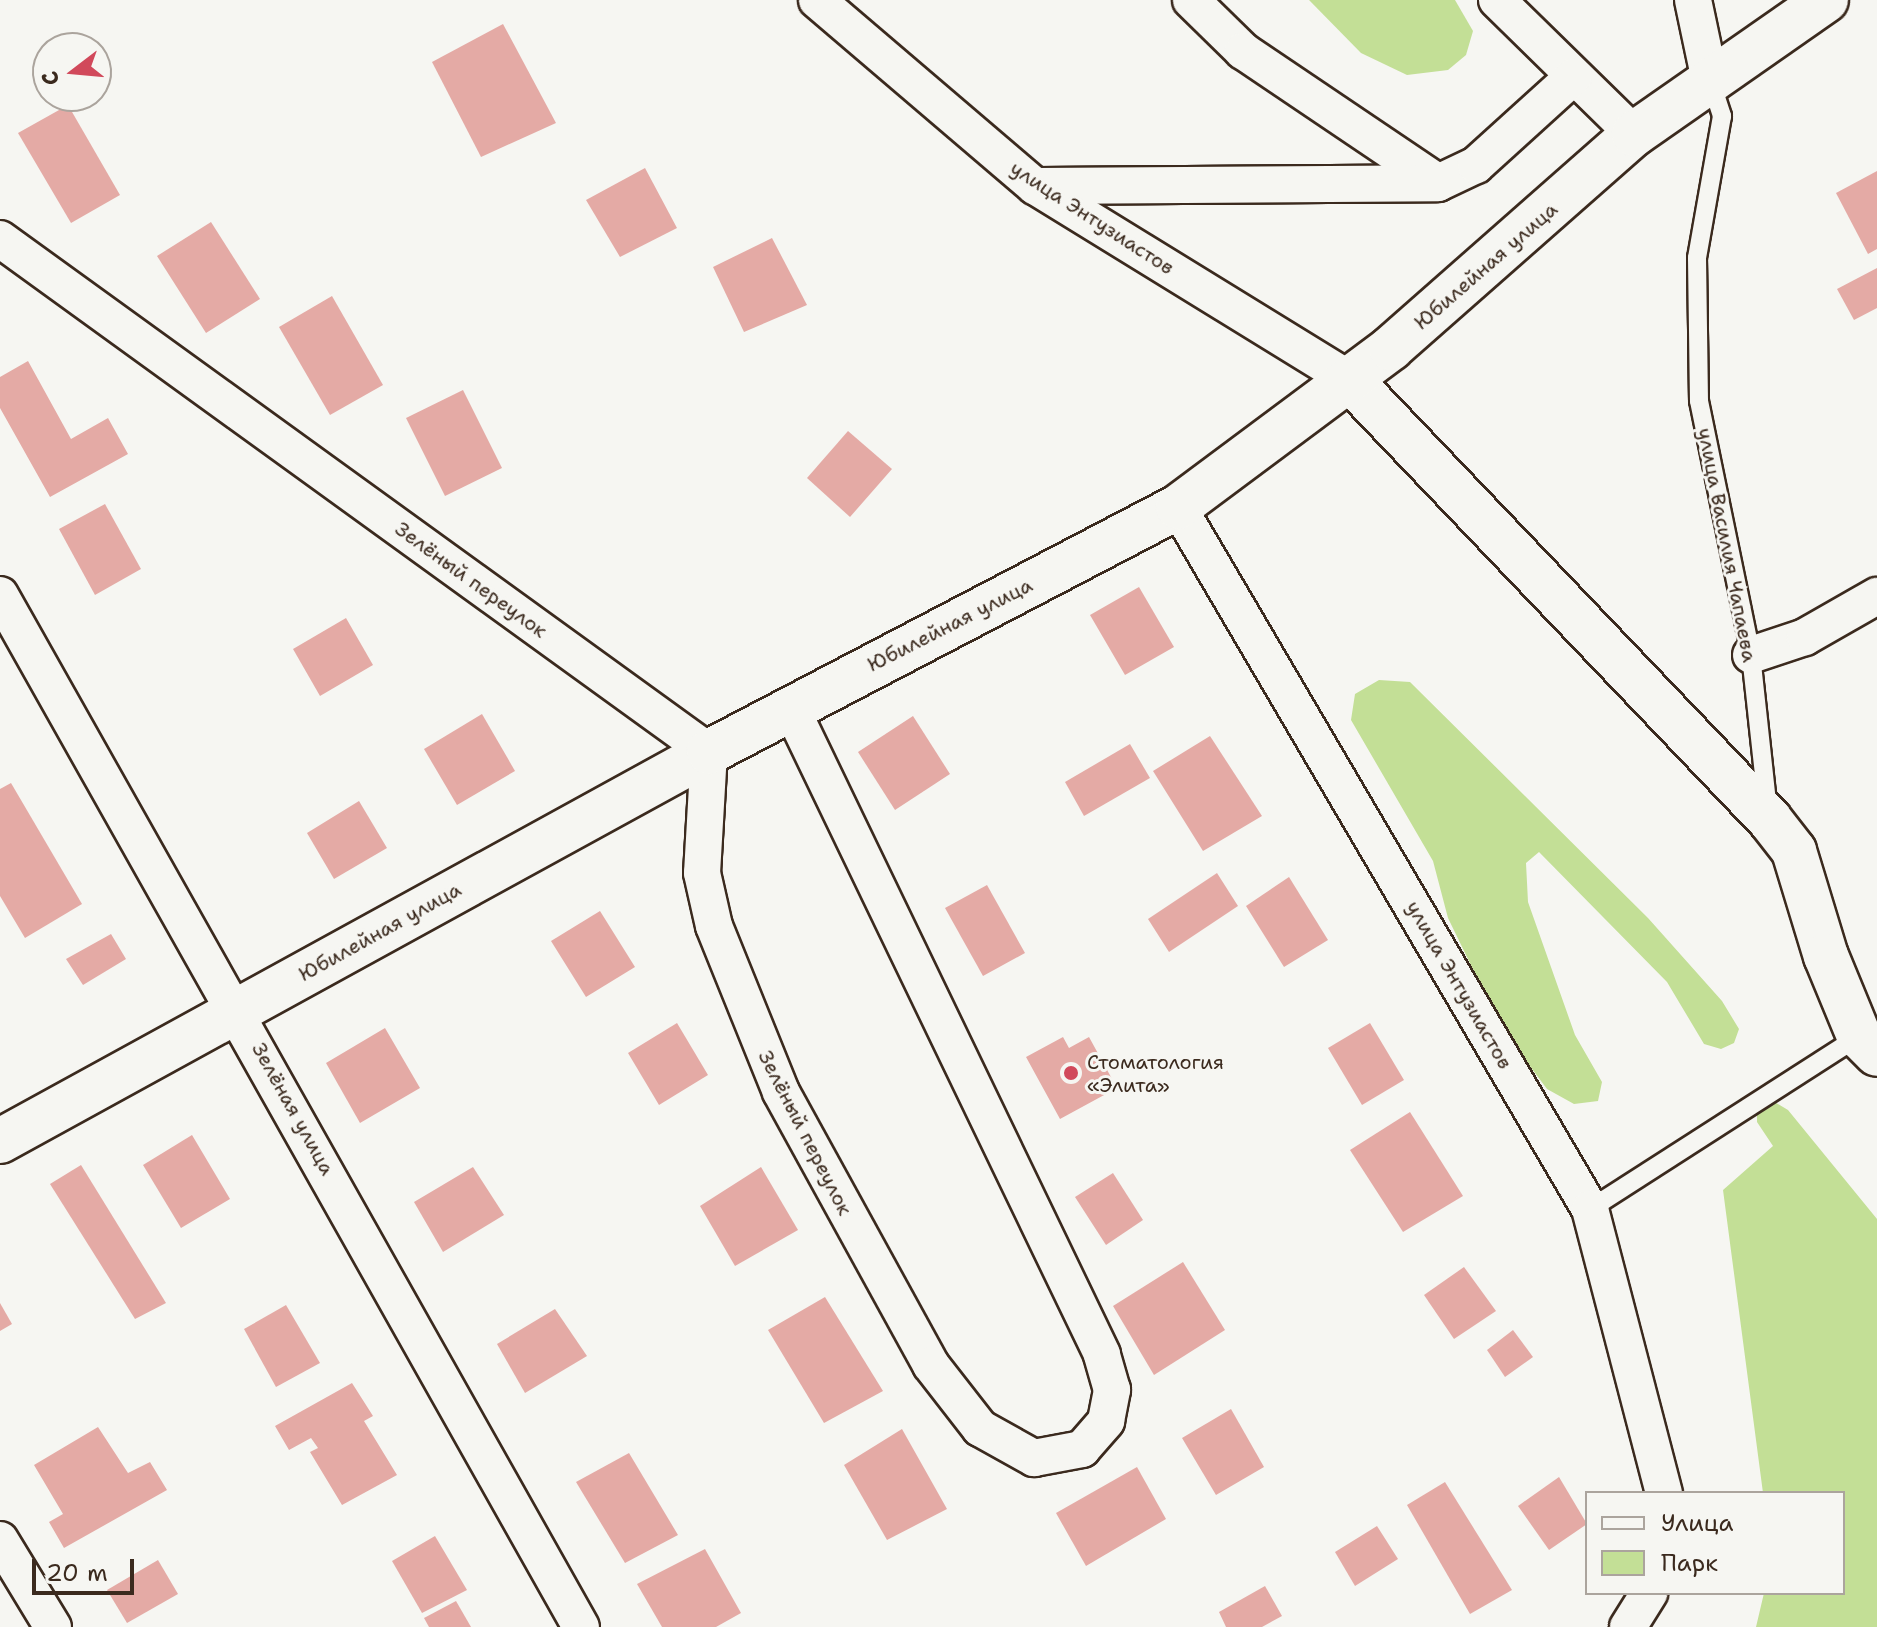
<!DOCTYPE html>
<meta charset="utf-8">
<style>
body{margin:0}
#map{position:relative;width:1877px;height:1627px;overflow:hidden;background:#f6f6f2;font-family:"Shantell Sans",sans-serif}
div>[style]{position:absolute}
.green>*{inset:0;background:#c3df96}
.building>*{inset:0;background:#e4aaa5}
.roads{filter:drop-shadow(2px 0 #3b2a1e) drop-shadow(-2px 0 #3b2a1e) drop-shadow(0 2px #3b2a1e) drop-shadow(0 -2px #3b2a1e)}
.service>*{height:18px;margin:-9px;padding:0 9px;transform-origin:9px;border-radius:9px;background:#f6f6f2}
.minor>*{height:36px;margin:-18px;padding:0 18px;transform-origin:18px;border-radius:18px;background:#f6f6f2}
.tertiary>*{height:44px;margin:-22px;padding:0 22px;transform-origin:22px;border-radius:22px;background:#f6f6f2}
.dots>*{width:22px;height:22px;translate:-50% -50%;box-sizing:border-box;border:4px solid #f6f6f2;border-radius:50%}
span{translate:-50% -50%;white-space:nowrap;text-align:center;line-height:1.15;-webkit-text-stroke:6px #f6f6f2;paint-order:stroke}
.street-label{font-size:20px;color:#3b2a1e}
.poi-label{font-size:20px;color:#3b2a1e}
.left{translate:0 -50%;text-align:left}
.legend{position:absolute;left:1585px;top:1491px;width:260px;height:104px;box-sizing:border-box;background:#f6f6f2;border:2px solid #aba49d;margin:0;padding:10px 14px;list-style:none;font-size:24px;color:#3b2a1e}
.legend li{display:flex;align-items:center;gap:16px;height:40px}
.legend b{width:40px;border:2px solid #aba49d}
.north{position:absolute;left:32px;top:32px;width:80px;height:80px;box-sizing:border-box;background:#f6f6f2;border:2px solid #aba49d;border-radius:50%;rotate:254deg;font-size:22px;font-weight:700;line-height:32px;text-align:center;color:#3b2a1e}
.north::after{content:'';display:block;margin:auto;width:28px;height:36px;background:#d1495b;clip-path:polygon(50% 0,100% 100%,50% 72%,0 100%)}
.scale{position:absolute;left:32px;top:1559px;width:102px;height:36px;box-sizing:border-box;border:4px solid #3b2a1e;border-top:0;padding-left:10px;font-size:24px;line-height:28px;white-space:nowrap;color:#3b2a1e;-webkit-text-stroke:6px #f6f6f2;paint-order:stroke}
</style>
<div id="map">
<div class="green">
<div style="clip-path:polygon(1309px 0,1455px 0,1473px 31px,1466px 55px,1448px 70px,1407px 75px,1361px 53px)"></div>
<div style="clip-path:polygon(1379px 680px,1410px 682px,1648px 918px,1722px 1001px,1739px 1029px,1734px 1043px,1721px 1049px,1704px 1044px,1667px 982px,1539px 852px,1526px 863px,1528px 902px,1575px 1035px,1602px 1082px,1598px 1101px,1574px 1104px,1547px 1089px,1502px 1029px,1448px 918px,1433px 861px,1351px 720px,1355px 694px)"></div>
<div style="clip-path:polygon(1766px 1097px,1788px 1110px,1877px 1219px,1877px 1627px,1756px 1627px,1764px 1593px,1843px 1593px,1843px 1493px,1763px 1493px,1723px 1190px,1773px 1146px,1757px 1122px,1757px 1104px)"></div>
</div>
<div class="building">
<div style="clip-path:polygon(503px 24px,556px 123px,481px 157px,432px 62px)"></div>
<div style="clip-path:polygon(68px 105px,120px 195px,71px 223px,18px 133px)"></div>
<div style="clip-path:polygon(645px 168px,677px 228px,620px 257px,586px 200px)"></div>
<div style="clip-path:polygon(1877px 171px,1877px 249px,1868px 254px,1836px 193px)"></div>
<div style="clip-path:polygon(211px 222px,260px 299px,206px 333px,157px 256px)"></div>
<div style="clip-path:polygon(772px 238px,807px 305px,744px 332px,713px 267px)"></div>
<div style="clip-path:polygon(1877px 268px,1877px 308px,1854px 320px,1837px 289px)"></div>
<div style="clip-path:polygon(332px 296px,383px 385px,330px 415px,279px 327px)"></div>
<div style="clip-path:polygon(28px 361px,71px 439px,108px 418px,128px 454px,50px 497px,0 408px,0 377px)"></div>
<div style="clip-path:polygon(463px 390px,502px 468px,445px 496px,406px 418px)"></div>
<div style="clip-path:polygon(848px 431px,892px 469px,850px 517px,807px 478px)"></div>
<div style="clip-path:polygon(105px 504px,141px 569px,95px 595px,59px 529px)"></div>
<div style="clip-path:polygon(1139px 587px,1174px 647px,1125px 675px,1090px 615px)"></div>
<div style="clip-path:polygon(346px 618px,373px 665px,320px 696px,293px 649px)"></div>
<div style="clip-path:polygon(482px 714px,515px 771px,457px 805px,424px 749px)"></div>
<div style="clip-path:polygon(913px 716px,950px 774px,895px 810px,858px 752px)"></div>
<div style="clip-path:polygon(1210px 736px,1262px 816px,1203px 851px,1153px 771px)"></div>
<div style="clip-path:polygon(1130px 744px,1150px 778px,1084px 816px,1065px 782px)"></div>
<div style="clip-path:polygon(11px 783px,82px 904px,25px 938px,0 896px,0 789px)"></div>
<div style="clip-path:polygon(359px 801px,387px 848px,334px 879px,307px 833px)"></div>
<div style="clip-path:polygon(1217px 873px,1238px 906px,1169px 952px,1148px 919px)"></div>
<div style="clip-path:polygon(1289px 877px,1328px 940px,1284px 967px,1246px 906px)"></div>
<div style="clip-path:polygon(987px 885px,1025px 953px,983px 976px,945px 908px)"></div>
<div style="clip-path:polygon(600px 911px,635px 967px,586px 997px,551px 941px)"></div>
<div style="clip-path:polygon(111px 934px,126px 959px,83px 985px,66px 959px)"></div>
<div style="clip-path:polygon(677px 1023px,708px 1075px,659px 1105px,628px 1053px)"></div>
<div style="clip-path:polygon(1370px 1023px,1404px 1080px,1362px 1105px,1328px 1048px)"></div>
<div style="clip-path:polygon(385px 1028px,420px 1088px,360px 1123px,326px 1063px)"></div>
<div style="clip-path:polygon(1063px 1037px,1069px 1048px,1089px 1037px,1117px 1088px,1060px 1119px,1026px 1057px)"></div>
<div style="clip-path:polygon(1410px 1112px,1463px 1196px,1403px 1232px,1350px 1150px)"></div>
<div style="clip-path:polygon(192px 1135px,230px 1199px,181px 1228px,143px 1165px)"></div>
<div style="clip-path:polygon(81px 1165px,166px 1303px,135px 1319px,50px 1184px)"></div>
<div style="clip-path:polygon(473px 1167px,504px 1215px,443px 1252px,414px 1202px)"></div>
<div style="clip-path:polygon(761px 1167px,798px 1230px,735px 1266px,700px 1206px)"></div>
<div style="clip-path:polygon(1113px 1173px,1143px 1220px,1106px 1245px,1075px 1197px)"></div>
<div style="clip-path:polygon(1183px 1262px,1225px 1330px,1154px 1375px,1113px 1306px)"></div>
<div style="clip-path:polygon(1464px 1267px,1496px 1311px,1454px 1339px,1424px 1295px)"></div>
<div style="clip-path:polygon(825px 1297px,883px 1391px,824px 1423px,768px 1330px)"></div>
<div style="clip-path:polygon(0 1303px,12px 1324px,0 1331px)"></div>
<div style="clip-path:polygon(286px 1305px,320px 1363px,276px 1387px,244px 1329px)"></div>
<div style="clip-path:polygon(555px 1309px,587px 1356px,525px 1393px,497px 1344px)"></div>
<div style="clip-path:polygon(1513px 1330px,1533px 1357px,1505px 1377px,1487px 1350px)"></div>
<div style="clip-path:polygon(352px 1383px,373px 1416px,364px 1421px,397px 1475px,342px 1505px,310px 1452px,318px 1448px,311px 1438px,289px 1450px,275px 1426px)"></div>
<div style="clip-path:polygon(1231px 1409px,1264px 1467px,1216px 1495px,1182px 1438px)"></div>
<div style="clip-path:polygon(98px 1427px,128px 1473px,150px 1462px,167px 1490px,64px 1548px,49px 1522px,63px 1514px,34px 1465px)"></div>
<div style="clip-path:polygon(902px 1429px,947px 1509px,887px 1540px,844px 1465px)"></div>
<div style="clip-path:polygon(629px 1453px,678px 1535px,625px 1563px,576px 1482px)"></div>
<div style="clip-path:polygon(1137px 1467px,1166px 1519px,1086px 1566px,1056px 1513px)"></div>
<div style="clip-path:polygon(1559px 1477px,1587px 1524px,1549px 1550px,1518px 1506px)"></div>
<div style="clip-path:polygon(1445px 1482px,1512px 1590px,1470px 1614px,1407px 1505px)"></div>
<div style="clip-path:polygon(1377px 1526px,1398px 1559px,1355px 1586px,1335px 1552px)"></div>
<div style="clip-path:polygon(435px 1536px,467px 1590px,422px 1613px,392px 1561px)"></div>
<div style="clip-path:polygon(705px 1549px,741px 1613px,716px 1627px,662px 1627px,637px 1584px)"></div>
<div style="clip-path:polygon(158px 1560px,178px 1594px,127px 1623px,107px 1590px)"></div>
<div style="clip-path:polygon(1265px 1586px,1282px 1616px,1262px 1627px,1226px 1627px,1219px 1612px)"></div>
<div style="clip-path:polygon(456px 1601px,471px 1627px,429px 1627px,424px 1618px)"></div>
</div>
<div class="roads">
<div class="service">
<div style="left:1711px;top:82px;width:36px;rotate:72deg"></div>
<div style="left:1722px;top:116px;width:144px;rotate:100deg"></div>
<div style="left:1697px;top:258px;width:143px;rotate:89.2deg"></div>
<div style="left:1699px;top:401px;width:259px;rotate:78.4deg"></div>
<div style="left:1751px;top:655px;width:148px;rotate:83.8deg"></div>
<div style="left:1590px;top:1209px;width:320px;rotate:-32.7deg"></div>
</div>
<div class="minor">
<div style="left:817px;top:0;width:287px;rotate:40.5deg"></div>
<div style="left:1035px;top:186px;width:370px;rotate:31.6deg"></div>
<div style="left:1191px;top:0;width:73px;rotate:44.4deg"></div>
<div style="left:1243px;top:51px;width:234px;rotate:34deg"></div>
<div style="left:1497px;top:0;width:192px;rotate:44.4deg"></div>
<div style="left:1693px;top:0;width:83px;rotate:78.1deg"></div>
<div style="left:1039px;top:186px;width:399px;rotate:-0.4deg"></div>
<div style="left:1438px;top:183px;width:42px;rotate:-25.3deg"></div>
<div style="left:1476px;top:165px;width:132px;rotate:-42.2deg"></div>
<div style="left:0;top:239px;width:875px;rotate:35.89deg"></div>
<div style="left:709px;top:752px;width:121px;rotate:93.3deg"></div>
<div style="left:702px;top:873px;width:54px;rotate:77.2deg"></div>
<div style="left:714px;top:926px;width:179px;rotate:68deg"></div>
<div style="left:781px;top:1092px;width:311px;rotate:61.2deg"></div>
<div style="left:931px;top:1365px;width:80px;rotate:52.1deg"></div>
<div style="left:980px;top:1428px;width:62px;rotate:29.1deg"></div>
<div style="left:1034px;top:1458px;width:49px;rotate:-10.6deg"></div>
<div style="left:1082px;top:1449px;width:37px;rotate:-49deg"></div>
<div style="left:1106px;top:1421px;width:32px;rotate:-79deg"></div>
<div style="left:1112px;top:1390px;width:37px;rotate:-106deg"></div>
<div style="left:1102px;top:1354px;width:717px;rotate:-115.71deg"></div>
<div style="left:1178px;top:507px;width:814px;rotate:59.59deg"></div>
<div style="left:1590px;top:1209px;width:293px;rotate:75.4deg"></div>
<div style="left:0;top:595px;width:1184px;rotate:60.62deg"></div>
<div style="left:1751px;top:655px;width:57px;rotate:-18.4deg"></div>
<div style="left:1805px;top:637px;width:83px;rotate:-29.7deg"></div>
<div style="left:0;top:1540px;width:102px;rotate:58.7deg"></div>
<div style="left:1628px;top:1627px;width:40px;rotate:-58deg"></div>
</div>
<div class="tertiary">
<div style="left:1350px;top:380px;width:608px;rotate:46.33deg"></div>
<div style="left:1770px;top:820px;width:39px;rotate:52deg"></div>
<div style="left:1794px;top:851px;width:110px;rotate:73.1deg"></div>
<div style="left:1826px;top:956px;width:87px;rotate:67.6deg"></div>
<div style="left:1859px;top:1036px;width:25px;rotate:45deg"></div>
<div style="left:0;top:1141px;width:809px;rotate:-28.75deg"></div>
<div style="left:709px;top:752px;width:529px;rotate:-27.58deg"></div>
<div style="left:1178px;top:507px;width:266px;rotate:-36.7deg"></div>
<div style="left:1391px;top:348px;width:324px;rotate:-41.4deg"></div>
<div style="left:1634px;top:134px;width:234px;rotate:-34.9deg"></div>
</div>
</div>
<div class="dots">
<div style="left:1071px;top:1073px;background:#d1495b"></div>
</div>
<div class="street-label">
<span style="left:1092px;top:218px;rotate:33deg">улица Энтузиастов</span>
<span style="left:1486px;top:266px;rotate:-41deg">Юбилейная улица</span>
<span style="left:1727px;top:545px;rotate:79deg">улица Василия Чапаева</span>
<span style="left:471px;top:580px;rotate:36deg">Зелёный переулок</span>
<span style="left:950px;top:625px;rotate:-27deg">Юбилейная улица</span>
<span style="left:380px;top:932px;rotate:-29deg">Юбилейная улица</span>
<span style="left:1459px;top:985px;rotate:60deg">улица Энтузиастов</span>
<span style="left:293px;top:1109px;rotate:61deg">Зелёная улица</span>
<span style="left:805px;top:1133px;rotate:63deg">Зелёный переулок</span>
</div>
<div class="poi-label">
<span class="left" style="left:1087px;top:1074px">Стоматология<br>«Элита»</span>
</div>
<ul class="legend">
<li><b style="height:10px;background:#f6f6f2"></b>Улица</li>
<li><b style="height:22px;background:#c3df96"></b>Парк</li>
</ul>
<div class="north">С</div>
<div class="scale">20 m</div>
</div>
